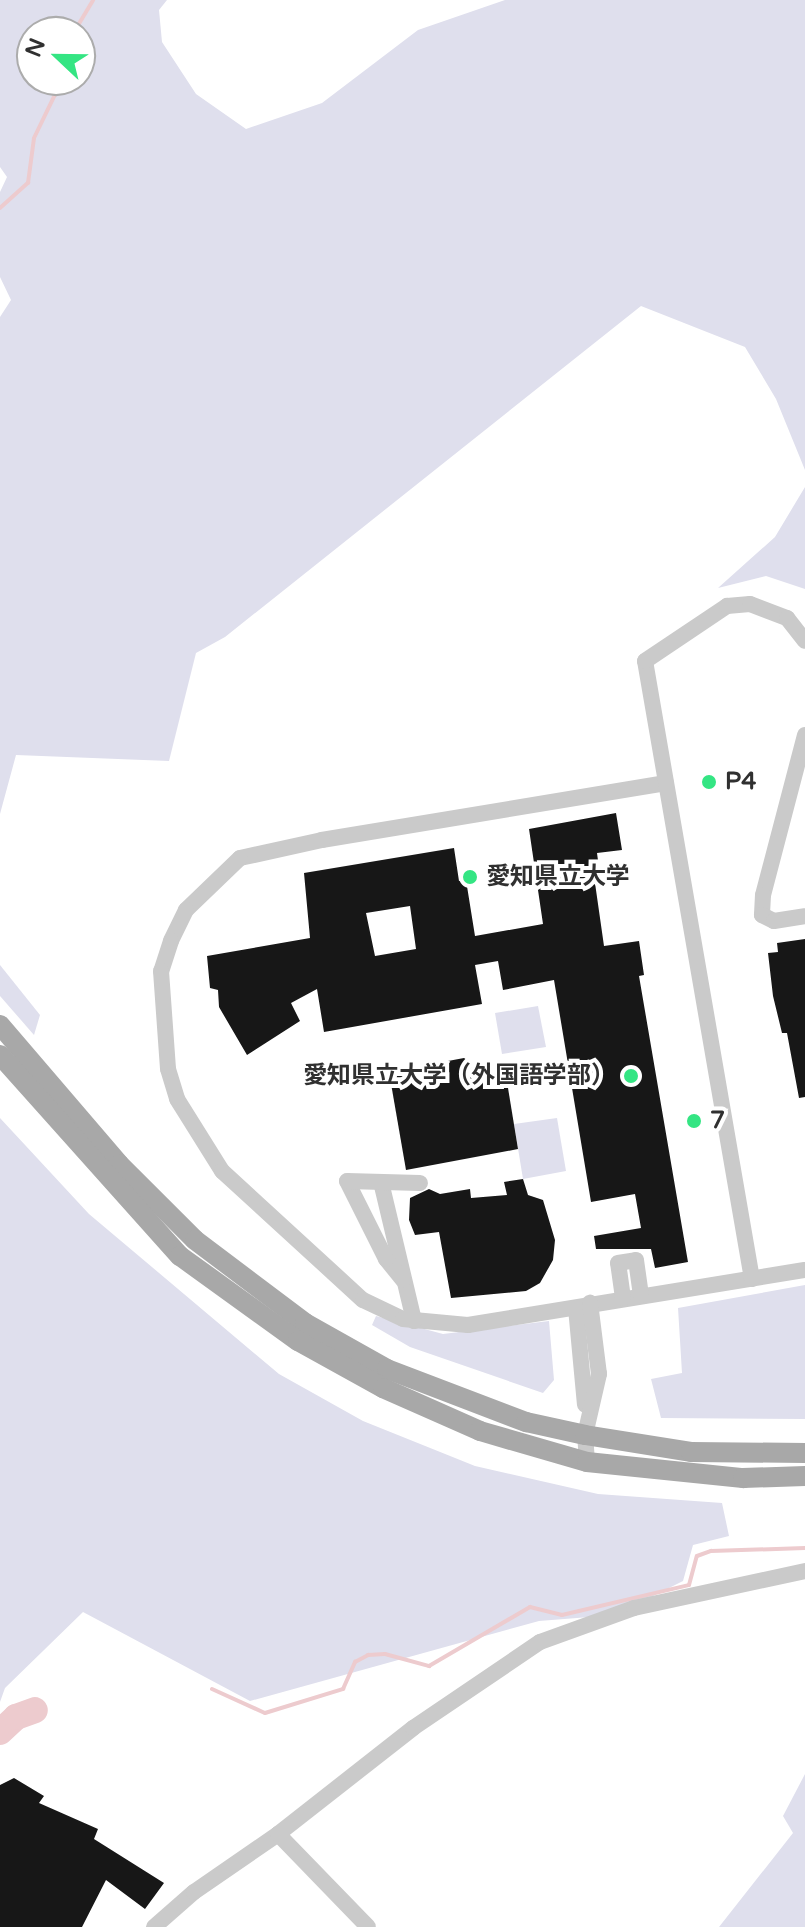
<!DOCTYPE html>
<meta charset="utf-8">
<style>
body{margin:0}
#map{position:relative;width:805px;height:1927px;overflow:hidden;background:#fff;font-family:"Varela Round","Noto Sans JP",sans-serif}
div>[style]{position:absolute}
.green>*{inset:0;background:#dfdfed}
.stream>*{height:4px;margin:-2px;padding:0 2px;transform-origin:2px;border-radius:2px;background:#edcbce}
.river>*{height:26px;margin:-13px;padding:0 13px;transform-origin:13px;border-radius:13px;background:#edcbce}
.building>*{inset:0;background:#171717}
.minor>*{height:16px;margin:-8px;padding:0 8px;transform-origin:8px;border-radius:8px;background:#cacaca}
.major>*{height:20px;margin:-10px;padding:0 10px;transform-origin:10px;border-radius:10px;background:#a8a8a8}
.dots>*{width:22px;height:22px;translate:-50% -50%;box-sizing:border-box;border:4px solid #fff;border-radius:50%}
span{translate:-50% -50%;white-space:nowrap;text-align:center;line-height:1.15;-webkit-text-stroke:8px #fff;paint-order:stroke}
.poi-label{font-size:24px;color:#303030;font-weight:700}
.left{translate:0 -50%;text-align:left}
.right{translate:-100% -50%;text-align:right}
.north{position:absolute;left:16px;top:16px;width:80px;height:80px;box-sizing:border-box;background:#fff;border:2px solid #acacac;border-radius:50%;rotate:292deg;font-size:22px;font-weight:700;line-height:32px;text-align:center;color:#303030}
.north::after{content:'';display:block;margin:auto;width:28px;height:36px;background:#34e583;clip-path:polygon(50% 0,100% 100%,50% 72%,0 100%)}
</style>
<div id="map">
<div class="green">
<div style="clip-path:polygon(evenodd,0 0,167px 0,159px 10px,162px 42px,196px 94px,246px 129px,322px 103px,418px 30px,505px 0,805px 0,805px 470px,776px 399px,745px 347px,641px 306px,225px 637px,196px 653px,169px 761px,16px 755px,0 814px,0 317px,11px 300px,0 277px,0 192px,7px 177px,0 167px,0 0,32px 32px,80px 32px,80px 80px,32px 80px,32px 32px)"></div>
<div style="clip-path:polygon(805px 487px,805px 589px,766px 576px,718px 588px,775px 537px)"></div>
<div style="clip-path:polygon(0 965px,40px 1015px,34px 1035px,0 996px)"></div>
<div style="clip-path:polygon(538px 1006px,546px 1047px,502px 1054px,495px 1013px)"></div>
<div style="clip-path:polygon(0 1118px,89px 1214px,279px 1374px,363px 1421px,475px 1466px,598px 1494px,722px 1503px,729px 1536px,693px 1545px,683px 1581px,615px 1615px,539px 1621px,250px 1701px,83px 1612px,5px 1688px,0 1702px)"></div>
<div style="clip-path:polygon(557px 1118px,566px 1171px,523px 1179px,514px 1124px)"></div>
<div style="clip-path:polygon(805px 1285px,805px 1419px,661px 1418px,651px 1379px,682px 1373px,678px 1308px)"></div>
<div style="clip-path:polygon(376px 1316px,443px 1334px,549px 1321px,554px 1380px,543px 1393px,410px 1347px,372px 1325px)"></div>
<div style="clip-path:polygon(805px 1774px,805px 1927px,719px 1927px,793px 1833px,783px 1816px)"></div>
</div>
<div class="stream">
<div style="left:74px;top:32px;width:37px;rotate:-59deg"></div>
<div style="left:0;top:208px;width:38px;rotate:-42deg"></div>
<div style="left:28px;top:183px;width:45px;rotate:-82.4deg"></div>
<div style="left:34px;top:138px;width:64px;rotate:-64.2deg"></div>
<div style="left:212px;top:1689px;width:58px;rotate:24.4deg"></div>
<div style="left:265px;top:1713px;width:82px;rotate:-17.1deg"></div>
<div style="left:343px;top:1689px;width:30px;rotate:-66deg"></div>
<div style="left:355px;top:1662px;width:15px;rotate:-28deg"></div>
<div style="left:368px;top:1655px;width:17px;rotate:-3deg"></div>
<div style="left:385px;top:1654px;width:46px;rotate:15.3deg"></div>
<div style="left:429px;top:1666px;width:117px;rotate:-30.3deg"></div>
<div style="left:530px;top:1607px;width:33px;rotate:14deg"></div>
<div style="left:562px;top:1615px;width:130px;rotate:-13.3deg"></div>
<div style="left:689px;top:1585px;width:30px;rotate:-75deg"></div>
<div style="left:697px;top:1556px;width:15px;rotate:-20deg"></div>
<div style="left:711px;top:1551px;width:94px;rotate:-1.8deg"></div>
</div>
<div class="river">
<div style="left:0;top:1732px;width:22px;rotate:-43deg"></div>
<div style="left:16px;top:1717px;width:20px;rotate:-20deg"></div>
</div>
<div class="building">
<div style="clip-path:polygon(evenodd,616px 813px,622px 850px,597px 853px,599px 868px,593px 869px,604px 946px,639px 941px,644px 975px,639px 976px,688px 1262px,655px 1268px,651px 1249px,596px 1249px,594px 1236px,641px 1228px,635px 1194px,591px 1202px,554px 980px,503px 990px,498px 961px,475px 965px,482px 1004px,324px 1032px,317px 989px,291px 1003px,300px 1021px,247px 1055px,219px 1007px,218px 990px,210px 988px,207px 956px,310px 938px,304px 873px,454px 848px,459px 881px,466px 880px,475px 936px,543px 924px,529px 829px,616px 813px,410px 906px,416px 949px,375px 956px,366px 913px,410px 906px)"></div>
<div style="clip-path:polygon(805px 939px,805px 1097px,799px 1098px,787px 1033px,782px 1033px,773px 996px,768px 953px,778px 952px,777px 943px)"></div>
<div style="clip-path:polygon(464px 1058px,508px 1088px,518px 1149px,406px 1170px,389px 1072px)"></div>
<div style="clip-path:polygon(523px 1179px,528px 1195px,543px 1200px,555px 1240px,553px 1260px,540px 1283px,526px 1291px,451px 1298px,439px 1232px,415px 1235px,409px 1220px,410px 1198px,429px 1189px,440px 1194px,470px 1189px,471px 1198px,507px 1195px,504px 1182px)"></div>
<div style="clip-path:polygon(14px 1778px,44px 1796px,39px 1803px,98px 1829px,94px 1839px,164px 1883px,145px 1909px,106px 1880px,82px 1927px,0 1927px,0 1785px)"></div>
</div>
<div class="minor">
<div style="left:805px;top:735px;width:165px;rotate:104.7deg"></div>
<div style="left:763px;top:895px;width:20px;rotate:93deg"></div>
<div style="left:762px;top:915px;width:13px;rotate:27deg"></div>
<div style="left:774px;top:921px;width:31px;rotate:-9deg"></div>
<div style="left:666px;top:783px;width:349px;rotate:170.6deg"></div>
<div style="left:322px;top:840px;width:84px;rotate:167.6deg"></div>
<div style="left:240px;top:858px;width:75px;rotate:136.1deg"></div>
<div style="left:186px;top:910px;width:34px;rotate:116deg"></div>
<div style="left:171px;top:941px;width:32px;rotate:108deg"></div>
<div style="left:161px;top:971px;width:98px;rotate:85.9deg"></div>
<div style="left:168px;top:1069px;width:31px;rotate:73deg"></div>
<div style="left:177px;top:1099px;width:85px;rotate:58deg"></div>
<div style="left:222px;top:1171px;width:191px;rotate:42.5deg"></div>
<div style="left:363px;top:1300px;width:44px;rotate:25.4deg"></div>
<div style="left:403px;top:1319px;width:65px;rotate:5.3deg"></div>
<div style="left:468px;top:1325px;width:341px;rotate:-9.3deg"></div>
<div style="left:381px;top:1182px;width:143px;rotate:76.6deg"></div>
<div style="left:752px;top:1279px;width:627px;rotate:-99.82deg"></div>
<div style="left:645px;top:661px;width:99px;rotate:-33.9deg"></div>
<div style="left:727px;top:606px;width:23px;rotate:-5deg"></div>
<div style="left:750px;top:604px;width:40px;rotate:21deg"></div>
<div style="left:787px;top:618px;width:29px;rotate:52deg"></div>
<div style="left:403px;top:1280px;width:27px;rotate:-129deg"></div>
<div style="left:386px;top:1259px;width:87px;rotate:-116.6deg"></div>
<div style="left:347px;top:1181px;width:73px;rotate:1.6deg"></div>
<div style="left:623px;top:1298px;width:35px;rotate:-98deg"></div>
<div style="left:618px;top:1263px;width:18px;rotate:-9deg"></div>
<div style="left:636px;top:1260px;width:35px;rotate:82deg"></div>
<div style="left:576px;top:1308px;width:97px;rotate:84.7deg"></div>
<div style="left:587px;top:1462px;width:27px;rotate:-94deg"></div>
<div style="left:585px;top:1435px;width:63px;rotate:-77.1deg"></div>
<div style="left:599px;top:1374px;width:72px;rotate:-97.2deg"></div>
<div style="left:278px;top:1834px;width:129px;rotate:45.9deg"></div>
<div style="left:154px;top:1927px;width:53px;rotate:-41.2deg"></div>
<div style="left:194px;top:1892px;width:102px;rotate:-34.6deg"></div>
<div style="left:278px;top:1834px;width:172px;rotate:-38.1deg"></div>
<div style="left:413px;top:1728px;width:153px;rotate:-34.1deg"></div>
<div style="left:540px;top:1642px;width:100px;rotate:-19.9deg"></div>
<div style="left:634px;top:1608px;width:175px;rotate:-12.2deg"></div>
</div>
<div class="major">
<div style="left:0;top:1025px;width:183px;rotate:49.4deg"></div>
<div style="left:119px;top:1164px;width:107px;rotate:45deg"></div>
<div style="left:195px;top:1240px;width:138px;rotate:37deg"></div>
<div style="left:305px;top:1323px;width:94px;rotate:29.3deg"></div>
<div style="left:387px;top:1369px;width:149px;rotate:20.9deg"></div>
<div style="left:526px;top:1422px;width:60px;rotate:12.4deg"></div>
<div style="left:585px;top:1435px;width:107px;rotate:9.1deg"></div>
<div style="left:691px;top:1452px;width:114px;rotate:0.5deg"></div>
<div style="left:0;top:1055px;width:270px;rotate:48.2deg"></div>
<div style="left:180px;top:1256px;width:145px;rotate:35.8deg"></div>
<div style="left:298px;top:1341px;width:97px;rotate:28.9deg"></div>
<div style="left:383px;top:1388px;width:106px;rotate:23.9deg"></div>
<div style="left:480px;top:1431px;width:111px;rotate:16.2deg"></div>
<div style="left:587px;top:1462px;width:157px;rotate:5.9deg"></div>
<div style="left:743px;top:1478px;width:62px;rotate:-1.8deg"></div>
</div>
<div class="dots">
<div style="left:709px;top:782px;background:#34e583"></div>
<div style="left:470px;top:877px;background:#34e583"></div>
<div style="left:631px;top:1076px;background:#34e583"></div>
<div style="left:694px;top:1121px;background:#34e583"></div>
</div>
<div class="poi-label">
<span class="left" style="left:725px;top:782px">P4</span>
<span class="left" style="left:486px;top:877px">愛知県立大学</span>
<span class="right" style="left:615px;top:1076px">愛知県立大学（外国語学部）</span>
<span class="left" style="left:710px;top:1121px">7</span>
</div>
<div class="north">N</div>
</div>
